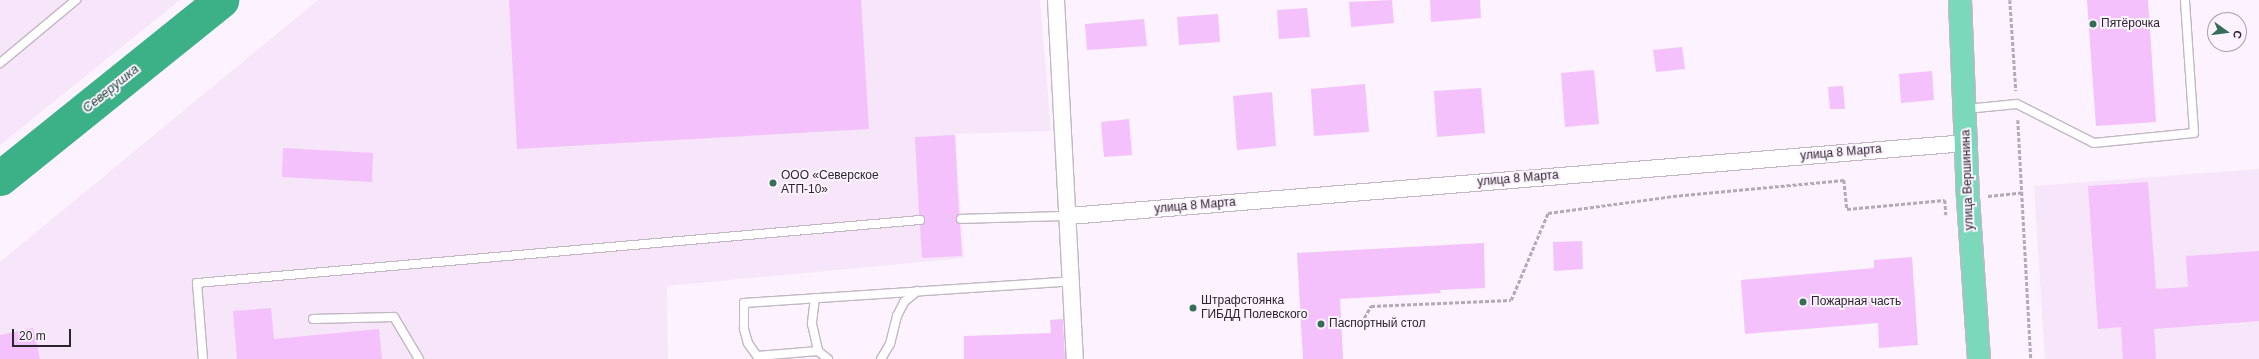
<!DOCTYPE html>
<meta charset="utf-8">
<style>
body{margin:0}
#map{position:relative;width:2259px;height:359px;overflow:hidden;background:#fdf2ff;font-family:Arial,sans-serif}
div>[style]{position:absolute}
.built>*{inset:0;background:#f7e6f9}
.river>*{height:35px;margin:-17.5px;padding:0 17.5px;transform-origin:17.5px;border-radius:17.5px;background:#3cb086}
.building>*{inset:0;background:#f4c1fc}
.path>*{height:2.5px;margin-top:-1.25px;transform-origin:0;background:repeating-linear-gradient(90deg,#b3aab4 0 4px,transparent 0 6px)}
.roads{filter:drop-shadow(1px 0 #c2b7c3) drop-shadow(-1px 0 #c2b7c3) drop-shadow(0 1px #c2b7c3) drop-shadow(0 -1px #c2b7c3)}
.service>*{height:8px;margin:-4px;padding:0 4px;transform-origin:4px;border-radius:4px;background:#fff}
.minor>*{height:16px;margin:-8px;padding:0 8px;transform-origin:8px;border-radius:8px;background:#fff}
.primary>*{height:22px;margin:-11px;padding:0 11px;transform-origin:11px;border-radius:11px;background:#7bd8bb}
.dots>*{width:11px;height:11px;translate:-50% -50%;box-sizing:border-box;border:2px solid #fdf2ff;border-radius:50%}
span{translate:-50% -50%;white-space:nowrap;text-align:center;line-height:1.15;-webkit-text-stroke:4px #fdf2ff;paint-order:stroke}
.poi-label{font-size:12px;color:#2a262b}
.left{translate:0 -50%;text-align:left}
.street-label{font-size:12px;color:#2a262b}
.water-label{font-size:13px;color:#1e4d3b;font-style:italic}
.north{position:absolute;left:2207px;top:12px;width:40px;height:40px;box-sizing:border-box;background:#fdf2ff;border:1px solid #a9a0aa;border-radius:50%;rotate:104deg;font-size:11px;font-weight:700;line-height:16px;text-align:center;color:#2a262b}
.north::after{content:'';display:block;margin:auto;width:14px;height:18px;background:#346e57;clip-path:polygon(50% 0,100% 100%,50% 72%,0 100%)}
.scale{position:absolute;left:12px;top:329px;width:59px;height:18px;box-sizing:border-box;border:2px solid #2a262b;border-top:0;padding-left:5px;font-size:12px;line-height:14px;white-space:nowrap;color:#2a262b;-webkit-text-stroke:3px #fdf2ff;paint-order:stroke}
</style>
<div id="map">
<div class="built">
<div style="clip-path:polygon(0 0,180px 0,0 145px)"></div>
<div style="clip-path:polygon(318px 0,1040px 0,1051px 131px,955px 134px,964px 258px,667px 286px,668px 359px,0 359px,0 262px)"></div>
<div style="clip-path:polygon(2259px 169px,2259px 359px,2045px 359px,2034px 186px)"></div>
</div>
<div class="river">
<div style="left:0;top:178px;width:284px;rotate:-38.8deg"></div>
</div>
<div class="building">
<div style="clip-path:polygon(509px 0,861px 0,869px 129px,517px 149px)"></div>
<div style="clip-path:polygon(1392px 0,1394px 23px,1351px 27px,1349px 2px)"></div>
<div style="clip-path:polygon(1430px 0,1480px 0,1481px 18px,1431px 22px)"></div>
<div style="clip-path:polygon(2087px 0,2148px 0,2156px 122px,2096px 126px)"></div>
<div style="clip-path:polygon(1307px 8px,1310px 37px,1279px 39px,1277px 10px)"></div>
<div style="clip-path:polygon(1218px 14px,1220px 42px,1179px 45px,1177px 17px)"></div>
<div style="clip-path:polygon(1144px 19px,1147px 46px,1087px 50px,1085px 24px)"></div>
<div style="clip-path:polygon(1682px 47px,1685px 69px,1656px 72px,1653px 50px)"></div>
<div style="clip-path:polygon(1594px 70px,1599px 124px,1565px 127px,1561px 73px)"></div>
<div style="clip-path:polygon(1932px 71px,1934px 100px,1901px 103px,1899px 74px)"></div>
<div style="clip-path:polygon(1365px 84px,1369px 132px,1314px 136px,1311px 89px)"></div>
<div style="clip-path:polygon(1843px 86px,1845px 109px,1830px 109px,1828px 87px)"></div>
<div style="clip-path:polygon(1481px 88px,1485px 133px,1437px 137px,1434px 91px)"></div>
<div style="clip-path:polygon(1272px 92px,1276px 146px,1237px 150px,1233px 96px)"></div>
<div style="clip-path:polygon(1129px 119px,1132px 155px,1104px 157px,1101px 122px)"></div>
<div style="clip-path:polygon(955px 135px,959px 214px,956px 220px,960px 224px,962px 256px,922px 258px,920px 226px,925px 220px,919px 215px,915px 137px)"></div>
<div style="clip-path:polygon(283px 148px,373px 153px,372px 182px,282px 177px)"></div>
<div style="clip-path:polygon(2148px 182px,2156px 289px,2188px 287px,2186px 256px,2259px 251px,2259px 321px,2154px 329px,2156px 359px,2123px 359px,2121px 327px,2098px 329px,2088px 186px)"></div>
<div style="clip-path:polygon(1582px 241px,1583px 269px,1554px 271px,1553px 242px)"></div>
<div style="clip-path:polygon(1484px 243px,1485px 288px,1440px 290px,1441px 293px,1340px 299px,1343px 359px,1303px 359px,1297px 253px)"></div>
<div style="clip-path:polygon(1912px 257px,1918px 345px,1879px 348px,1878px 323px,1745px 334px,1741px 280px,1874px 268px,1874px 260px)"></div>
<div style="clip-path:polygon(271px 308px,274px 339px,379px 329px,382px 359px,237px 359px,233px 311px)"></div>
<div style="clip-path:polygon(1063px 319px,1065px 359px,964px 359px,964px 336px,1051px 333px,1050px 320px)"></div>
<div style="clip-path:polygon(33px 328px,40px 359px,0 359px,0 335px)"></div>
</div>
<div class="path">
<div style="left:2010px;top:0;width:91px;rotate:86.2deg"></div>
<div style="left:2018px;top:120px;width:239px;rotate:86.9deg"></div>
<div style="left:1988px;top:196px;width:36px;rotate:-6deg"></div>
<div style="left:1364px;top:318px;width:14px;rotate:-60deg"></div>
<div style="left:1371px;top:306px;width:140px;rotate:-2.5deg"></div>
<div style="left:1511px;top:300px;width:95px;rotate:-67deg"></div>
<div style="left:1548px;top:213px;width:126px;rotate:-7.7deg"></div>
<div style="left:1673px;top:196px;width:172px;rotate:-5.3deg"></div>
<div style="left:1844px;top:180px;width:29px;rotate:84deg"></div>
<div style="left:1847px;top:209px;width:98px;rotate:-5.2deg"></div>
<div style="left:1945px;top:200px;width:15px;rotate:86deg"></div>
</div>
<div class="roads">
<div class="service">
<div style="left:0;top:63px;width:99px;rotate:-39.7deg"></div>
<div style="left:1966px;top:109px;width:51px;rotate:-5.6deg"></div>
<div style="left:2017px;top:104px;width:86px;rotate:26.9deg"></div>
<div style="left:2094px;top:143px;width:100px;rotate:-5.7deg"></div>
<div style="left:2194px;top:133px;width:133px;rotate:-93.9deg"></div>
<div style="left:961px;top:219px;width:108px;rotate:-1.6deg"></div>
<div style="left:815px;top:298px;width:26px;rotate:97deg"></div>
<div style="left:812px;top:324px;width:28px;rotate:77deg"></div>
<div style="left:313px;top:319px;width:81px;rotate:-1.4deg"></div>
<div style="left:394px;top:317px;width:49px;rotate:59.2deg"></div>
<div style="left:203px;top:359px;width:76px;rotate:-94.5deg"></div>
<div style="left:197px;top:283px;width:726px;rotate:-4.98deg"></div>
<div style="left:828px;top:359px;width:13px;rotate:-141deg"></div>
<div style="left:818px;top:351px;width:61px;rotate:175.3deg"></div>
<div style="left:757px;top:356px;width:16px;rotate:-125deg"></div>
<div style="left:748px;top:343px;width:15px;rotate:-106deg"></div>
<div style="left:744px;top:329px;width:26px;rotate:-90deg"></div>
<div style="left:744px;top:303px;width:329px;rotate:-3.8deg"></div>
<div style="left:881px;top:359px;width:17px;rotate:-59deg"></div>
<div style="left:890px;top:344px;width:29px;rotate:-76deg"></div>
<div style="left:897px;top:316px;width:16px;rotate:-63deg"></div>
<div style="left:904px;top:302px;width:17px;rotate:-40deg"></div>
</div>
<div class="minor">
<div style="left:1056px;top:0;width:360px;rotate:87deg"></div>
<div style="left:1069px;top:216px;width:901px;rotate:-4.65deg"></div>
</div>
<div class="primary">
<div style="left:1960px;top:0;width:198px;rotate:87.7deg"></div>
<div style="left:1968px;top:198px;width:161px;rotate:86.1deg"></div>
</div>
</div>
<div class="dots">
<div style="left:2093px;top:24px;background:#346e57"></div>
<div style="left:773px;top:183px;background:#346e57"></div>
<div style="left:1803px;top:302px;background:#346e57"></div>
<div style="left:1193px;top:308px;background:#346e57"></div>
<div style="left:1321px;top:324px;background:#346e57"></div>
</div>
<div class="poi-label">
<span class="left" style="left:2101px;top:24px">Пятёрочка</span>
<span class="left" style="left:781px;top:183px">ООО «Северское<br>АТП-10»</span>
<span class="left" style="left:1201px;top:308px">Штрафстоянка<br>ГИБДД Полевского</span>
<span class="left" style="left:1811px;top:302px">Пожарная часть</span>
<span class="left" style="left:1329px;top:324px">Паспортный стол</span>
</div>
<div class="street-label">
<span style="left:1841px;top:153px;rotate:-5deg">улица 8 Марта</span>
<span style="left:1518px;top:179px;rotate:-5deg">улица 8 Марта</span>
<span style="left:1968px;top:180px;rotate:-92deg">улица Вершинина</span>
<span style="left:1195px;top:206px;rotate:-5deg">улица 8 Марта</span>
</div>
<div class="water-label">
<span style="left:111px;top:89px;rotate:-39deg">Северушка</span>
</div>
<div class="north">С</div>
<div class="scale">20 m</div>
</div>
